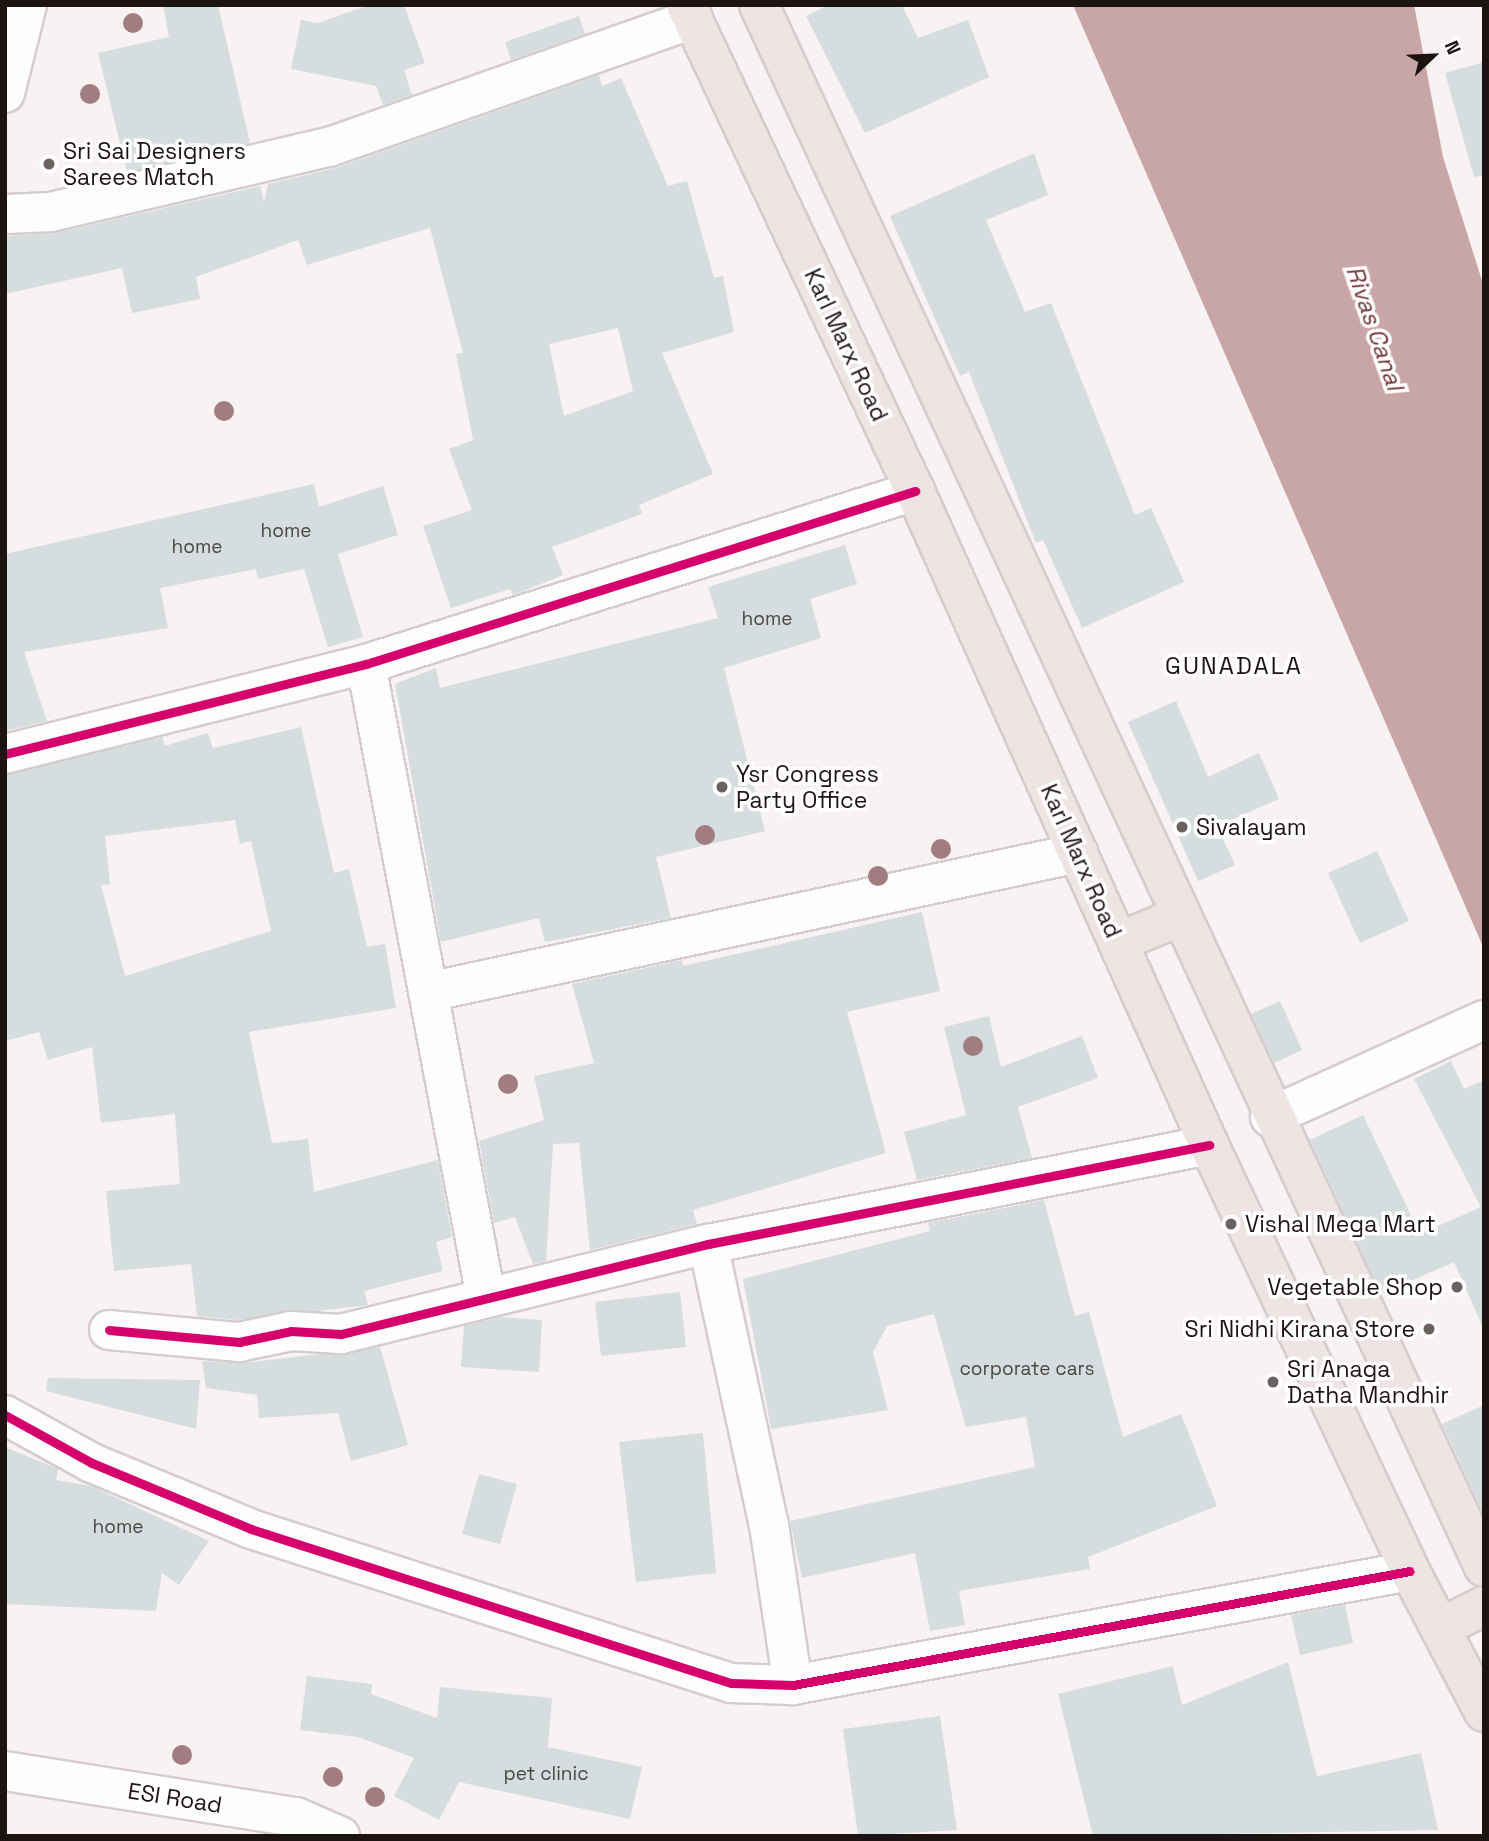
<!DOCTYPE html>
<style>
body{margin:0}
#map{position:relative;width:1489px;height:1841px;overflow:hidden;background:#f8f2f2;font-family:"Space Grotesk",sans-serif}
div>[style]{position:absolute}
.water>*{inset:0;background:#c8a5a6}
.building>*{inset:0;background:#d5ddde}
.roads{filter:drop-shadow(2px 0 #d5cccd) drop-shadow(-2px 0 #d5cccd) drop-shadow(0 2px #d5cccd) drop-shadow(0 -2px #d5cccd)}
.minor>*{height:38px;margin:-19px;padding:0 19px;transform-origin:19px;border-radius:19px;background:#fefdfd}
.major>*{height:38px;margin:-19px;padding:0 19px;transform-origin:19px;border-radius:19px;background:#eee4e4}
.cycleway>*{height:9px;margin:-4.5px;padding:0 4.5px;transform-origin:4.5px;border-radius:4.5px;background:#d6006c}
.trees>*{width:20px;height:20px;margin:-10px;border-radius:50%;background:#a17d81}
.dots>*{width:19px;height:19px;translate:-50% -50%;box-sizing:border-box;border:4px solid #fff;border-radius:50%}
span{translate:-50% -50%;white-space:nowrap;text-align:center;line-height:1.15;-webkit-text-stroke:7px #fff;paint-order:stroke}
.number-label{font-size:19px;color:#4c4646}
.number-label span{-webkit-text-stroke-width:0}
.poi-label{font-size:23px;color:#1e1313}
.left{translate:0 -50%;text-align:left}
.right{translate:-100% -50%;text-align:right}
.street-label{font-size:23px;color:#1e1313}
.water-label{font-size:24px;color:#76383c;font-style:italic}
.neighbourhood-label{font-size:24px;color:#1e1313;letter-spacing:2px}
.frame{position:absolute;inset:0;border:7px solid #1e1313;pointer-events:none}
.north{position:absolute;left:1398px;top:21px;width:70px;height:70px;-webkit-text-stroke:5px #fff;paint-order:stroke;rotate:67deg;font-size:19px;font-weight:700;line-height:28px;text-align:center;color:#1e1313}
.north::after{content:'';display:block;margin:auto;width:24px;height:32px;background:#1e1313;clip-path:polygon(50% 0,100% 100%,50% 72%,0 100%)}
</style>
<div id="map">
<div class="water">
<div style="clip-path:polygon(1073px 5px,1414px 5px,1443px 157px,1484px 287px,1484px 949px)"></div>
</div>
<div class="building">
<div style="clip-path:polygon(163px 5px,218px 5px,250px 143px,127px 172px,98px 53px,169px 37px)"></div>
<div style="clip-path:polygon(369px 5px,404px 5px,425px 63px,404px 70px,412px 95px,383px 105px,376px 86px,291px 69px,301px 20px,318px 23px)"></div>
<div style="clip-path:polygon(829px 5px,902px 5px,918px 38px,968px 20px,989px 77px,865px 133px,806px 16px)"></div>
<div style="clip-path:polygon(579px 16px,585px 34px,511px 60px,505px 42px)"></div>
<div style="clip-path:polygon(1484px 62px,1484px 175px,1474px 177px,1445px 73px)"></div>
<div style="clip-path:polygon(evenodd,599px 75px,602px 86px,621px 78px,668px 186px,687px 181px,714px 278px,723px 276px,734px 332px,662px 353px,713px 474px,639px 505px,642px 514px,552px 547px,563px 575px,521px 592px,513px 595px,510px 589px,451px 608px,423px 526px,472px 510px,449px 449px,473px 440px,456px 354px,463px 353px,430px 228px,307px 265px,298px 240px,196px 277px,200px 299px,132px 313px,122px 268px,5px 294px,5px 236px,56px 233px,260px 186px,264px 202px,268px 184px,336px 168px,599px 75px,618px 328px,633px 391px,564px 416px,549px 344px,618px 328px)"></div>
<div style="clip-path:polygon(1034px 153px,1048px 195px,986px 220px,1025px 312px,1051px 303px,1135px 515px,1151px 508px,1184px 582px,1082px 628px,1043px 540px,1036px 543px,969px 372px,960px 376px,890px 216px)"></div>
<div style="clip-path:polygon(314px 484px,319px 507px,383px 486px,398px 535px,338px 554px,363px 637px,328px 647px,304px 569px,258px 579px,256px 569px,160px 588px,168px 628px,24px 652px,47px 721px,5px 731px,5px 554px)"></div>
<div style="clip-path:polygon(845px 545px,857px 584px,810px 599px,821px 638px,724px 668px,765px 831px,656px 857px,671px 918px,545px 942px,539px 918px,441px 942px,395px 684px,436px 668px,440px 688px,718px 618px,708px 587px)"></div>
<div style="clip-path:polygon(1176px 701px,1208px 777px,1259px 753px,1279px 799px,1217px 826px,1235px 865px,1198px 881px,1128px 722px)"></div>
<div style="clip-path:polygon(evenodd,301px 727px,334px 873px,349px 869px,367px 947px,385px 944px,396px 1008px,249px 1032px,272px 1143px,308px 1139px,314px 1192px,438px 1160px,452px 1237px,436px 1242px,443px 1271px,364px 1291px,368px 1305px,238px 1320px,197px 1316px,191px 1264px,114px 1271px,106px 1191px,180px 1184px,175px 1114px,101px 1123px,92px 1047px,48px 1060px,39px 1032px,5px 1041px,5px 775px,162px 737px,165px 746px,208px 733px,213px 748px,301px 727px,235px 820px,240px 844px,251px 841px,271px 931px,125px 976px,101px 885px,110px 884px,105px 836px,235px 820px)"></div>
<div style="clip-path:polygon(1377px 851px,1409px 921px,1360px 943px,1328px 873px)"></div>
<div style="clip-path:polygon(922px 912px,940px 991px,847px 1012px,886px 1153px,693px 1210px,697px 1224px,590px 1250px,579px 1143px,553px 1144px,546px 1261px,533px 1264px,515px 1217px,494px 1223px,479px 1141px,544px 1120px,534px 1076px,594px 1063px,572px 984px,682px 960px,683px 966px)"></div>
<div style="clip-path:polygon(1280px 1001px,1302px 1050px,1274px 1063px,1251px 1014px)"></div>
<div style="clip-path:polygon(989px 1016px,1001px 1067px,1082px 1036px,1098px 1078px,1018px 1107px,1032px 1158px,917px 1180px,904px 1132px,966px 1115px,944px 1027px)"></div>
<div style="clip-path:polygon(1451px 1061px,1464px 1089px,1484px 1080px,1484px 1330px,1454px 1262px,1381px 1294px,1310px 1140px,1363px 1115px,1420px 1234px,1481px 1207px,1414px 1079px)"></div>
<div style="clip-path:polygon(1044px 1200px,1075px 1316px,1089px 1312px,1123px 1437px,1181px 1414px,1217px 1506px,1088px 1557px,1090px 1569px,959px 1591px,965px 1625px,930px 1631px,915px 1553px,802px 1578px,790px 1521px,1035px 1467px,1026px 1417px,966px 1427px,934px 1314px,887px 1326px,873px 1352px,888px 1410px,771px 1429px,743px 1279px,930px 1231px,928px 1223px)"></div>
<div style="clip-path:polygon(680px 1292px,686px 1347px,601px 1356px,595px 1302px)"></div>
<div style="clip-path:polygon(501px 1317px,542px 1320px,539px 1372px,461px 1367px,464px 1326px)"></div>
<div style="clip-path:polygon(380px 1347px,408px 1445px,351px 1461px,338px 1413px,259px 1418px,257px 1395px,206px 1388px,202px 1361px,243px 1363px)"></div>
<div style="clip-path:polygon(48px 1378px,200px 1380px,196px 1429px,46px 1391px)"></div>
<div style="clip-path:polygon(1484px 1405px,1484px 1515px,1442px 1424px)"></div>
<div style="clip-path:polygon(703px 1433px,716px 1573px,636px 1582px,619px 1442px)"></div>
<div style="clip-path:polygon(5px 1447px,58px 1469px,56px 1480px,91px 1486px,209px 1541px,179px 1585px,162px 1573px,156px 1611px,5px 1604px)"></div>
<div style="clip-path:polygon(479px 1474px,517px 1484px,500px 1544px,462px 1534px)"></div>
<div style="clip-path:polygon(1345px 1605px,1353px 1643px,1300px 1655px,1291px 1615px)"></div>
<div style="clip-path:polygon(1288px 1662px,1317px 1776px,1421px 1753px,1438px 1830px,1093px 1836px,1058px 1694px,1173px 1666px,1182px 1705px)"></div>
<div style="clip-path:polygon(307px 1676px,372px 1684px,371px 1694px,437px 1718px,440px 1687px,552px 1698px,548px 1747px,642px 1767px,630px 1819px,459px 1782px,439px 1820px,394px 1796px,414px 1758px,358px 1737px,300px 1730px)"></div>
<div style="clip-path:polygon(940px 1716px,957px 1830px,858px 1836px,843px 1729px)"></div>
</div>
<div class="roads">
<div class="minor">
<div style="left:5px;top:93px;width:91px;rotate:-76deg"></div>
<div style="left:5px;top:214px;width:46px;rotate:-2.5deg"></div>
<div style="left:51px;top:212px;width:285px;rotate:-13.2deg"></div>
<div style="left:329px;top:147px;width:386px;rotate:-19.4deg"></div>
<div style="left:366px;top:664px;width:644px;rotate:79.27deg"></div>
<div style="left:5px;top:754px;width:372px;rotate:-14deg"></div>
<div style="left:366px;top:664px;width:576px;rotate:-17.49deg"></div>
<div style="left:428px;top:992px;width:665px;rotate:-12.07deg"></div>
<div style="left:1270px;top:1117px;width:235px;rotate:-24.4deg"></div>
<div style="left:708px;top:1244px;width:288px;rotate:77.8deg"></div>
<div style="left:769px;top:1525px;width:162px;rotate:81.5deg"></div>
<div style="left:109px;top:1330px;width:131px;rotate:5.3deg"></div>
<div style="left:239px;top:1342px;width:53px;rotate:-11.9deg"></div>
<div style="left:291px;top:1331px;width:50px;rotate:3.4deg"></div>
<div style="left:341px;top:1334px;width:378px;rotate:-13.8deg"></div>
<div style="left:708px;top:1244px;width:511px;rotate:-11.18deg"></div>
<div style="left:5px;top:1415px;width:99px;rotate:28.9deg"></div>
<div style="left:92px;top:1463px;width:172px;rotate:22.5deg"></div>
<div style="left:251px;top:1529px;width:504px;rotate:17.79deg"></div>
<div style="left:731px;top:1683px;width:62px;rotate:1.8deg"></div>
<div style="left:793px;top:1685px;width:627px;rotate:-10.47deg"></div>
<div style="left:5px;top:1771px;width:295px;rotate:9deg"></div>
<div style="left:296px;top:1817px;width:48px;rotate:23.4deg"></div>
</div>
<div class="major">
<div style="left:686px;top:5px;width:537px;rotate:64.77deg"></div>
<div style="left:915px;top:491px;width:717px;rotate:65.79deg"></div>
<div style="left:1209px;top:1145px;width:471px;rotate:64.7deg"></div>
<div style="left:1410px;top:1571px;width:159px;rotate:62.3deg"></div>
<div style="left:759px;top:5px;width:1722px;rotate:65.1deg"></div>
<div style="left:1118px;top:942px;width:66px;rotate:-22.3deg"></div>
<div style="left:1440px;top:1628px;width:49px;rotate:-26.6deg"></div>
</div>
</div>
<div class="cycleway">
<div style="left:5px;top:754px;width:372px;rotate:-14deg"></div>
<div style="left:366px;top:664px;width:576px;rotate:-17.49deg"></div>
<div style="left:109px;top:1330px;width:131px;rotate:5.3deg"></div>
<div style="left:239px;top:1342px;width:53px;rotate:-11.9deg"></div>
<div style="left:291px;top:1331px;width:50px;rotate:3.4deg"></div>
<div style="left:341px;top:1334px;width:378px;rotate:-13.8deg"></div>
<div style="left:708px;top:1244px;width:511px;rotate:-11.18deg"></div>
<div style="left:5px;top:1415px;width:99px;rotate:28.9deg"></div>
<div style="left:92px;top:1463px;width:172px;rotate:22.5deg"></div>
<div style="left:251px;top:1529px;width:504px;rotate:17.79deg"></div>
<div style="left:731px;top:1683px;width:62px;rotate:1.8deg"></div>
<div style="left:793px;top:1685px;width:627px;rotate:-10.47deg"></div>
</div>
<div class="trees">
<div style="left:133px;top:23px"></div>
<div style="left:90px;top:94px"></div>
<div style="left:224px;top:411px"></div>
<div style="left:705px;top:835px"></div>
<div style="left:941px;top:849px"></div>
<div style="left:878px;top:876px"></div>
<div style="left:973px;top:1046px"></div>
<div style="left:508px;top:1084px"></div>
<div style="left:182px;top:1755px"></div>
<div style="left:333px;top:1777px"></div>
<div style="left:375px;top:1797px"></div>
</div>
<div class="dots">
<div style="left:49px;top:164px;background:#6a6161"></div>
<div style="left:722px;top:787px;background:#6a6161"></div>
<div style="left:1182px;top:827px;background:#6a6161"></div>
<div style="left:1231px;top:1224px;background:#6a6161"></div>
<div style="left:1457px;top:1287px;background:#6a6161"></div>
<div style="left:1429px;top:1329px;background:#6a6161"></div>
<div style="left:1273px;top:1382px;background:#6a6161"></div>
</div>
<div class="number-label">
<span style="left:286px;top:531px">home</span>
<span style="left:197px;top:547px">home</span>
<span style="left:767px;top:619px">home</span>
<span style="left:1027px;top:1369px">corporate cars</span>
<span style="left:118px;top:1527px">home</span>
<span style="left:546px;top:1774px">pet clinic</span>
</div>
<div class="poi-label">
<span class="left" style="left:63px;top:164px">Sri Sai Designers<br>Sarees Match</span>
<span class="left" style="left:736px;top:787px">Ysr Congress<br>Party Office</span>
<span class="left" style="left:1196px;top:827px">Sivalayam</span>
<span class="left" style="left:1245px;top:1224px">Vishal Mega Mart</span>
<span class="right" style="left:1443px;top:1287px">Vegetable Shop</span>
<span class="right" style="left:1415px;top:1329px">Sri Nidhi Kirana Store</span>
<span class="left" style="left:1287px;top:1382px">Sri Anaga<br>Datha Mandhir</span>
</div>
<div class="street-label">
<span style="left:846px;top:345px;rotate:65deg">Karl Marx Road</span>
<span style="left:1081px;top:861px;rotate:66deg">Karl Marx Road</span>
<span style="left:175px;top:1798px;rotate:9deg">ESI Road</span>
</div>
<div class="water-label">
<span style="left:1375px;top:328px;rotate:71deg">Rivas Canal</span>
</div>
<div class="neighbourhood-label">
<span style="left:1234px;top:666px">GUNADALA</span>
</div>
<div class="frame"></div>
<div class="north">N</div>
</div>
